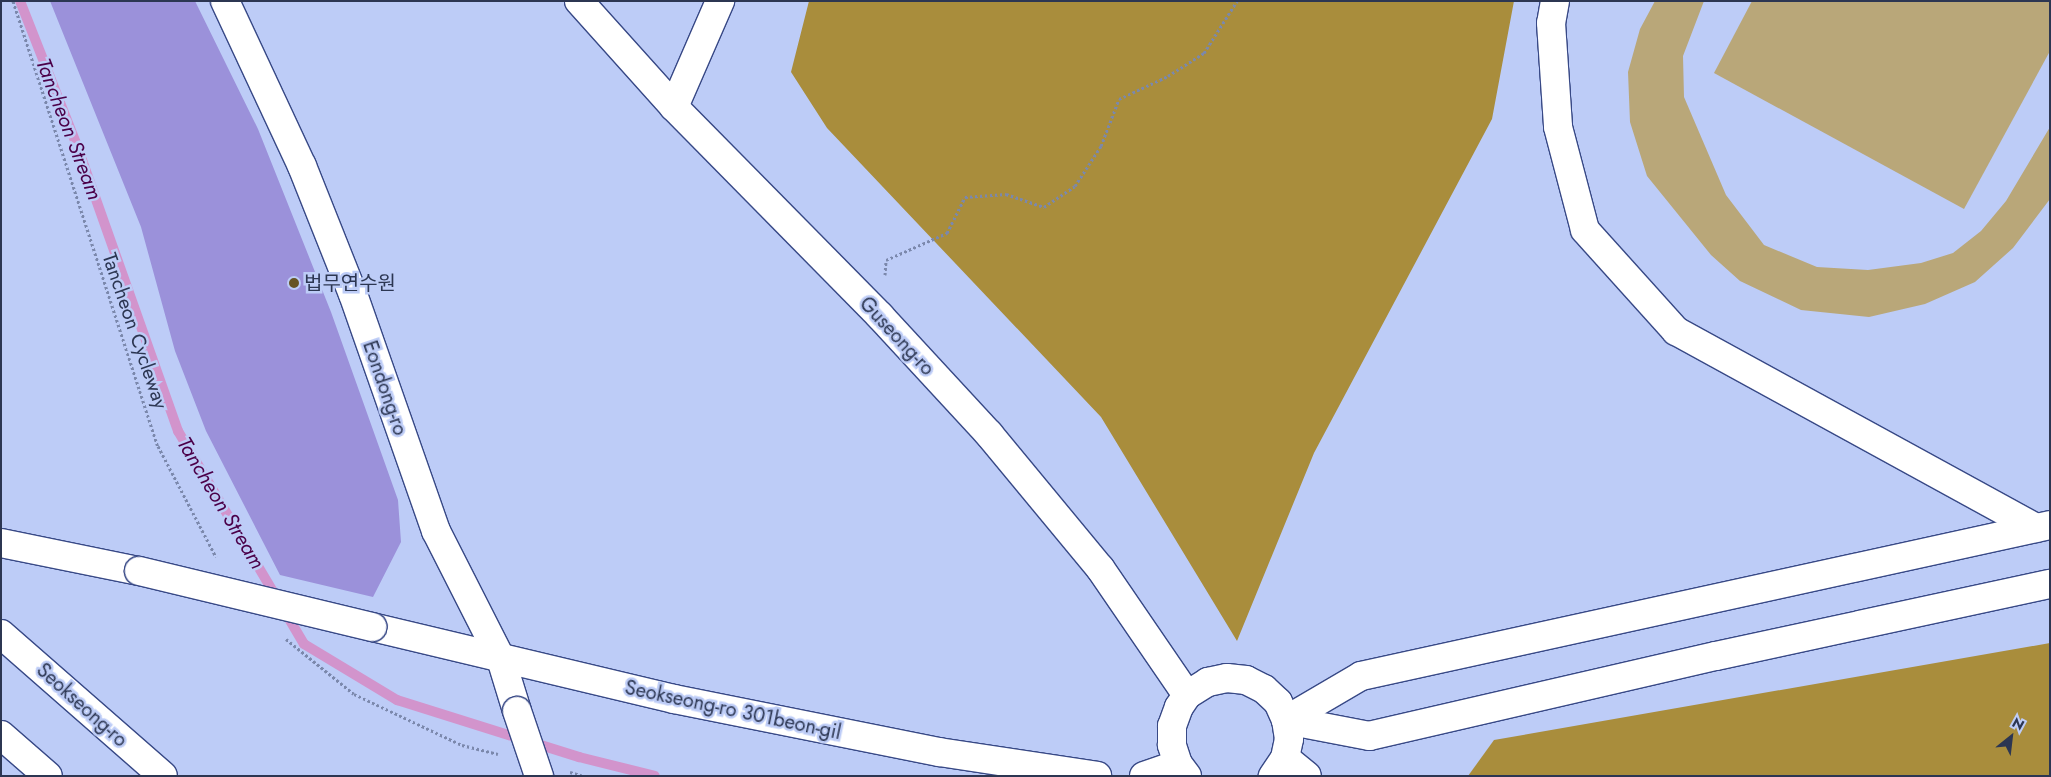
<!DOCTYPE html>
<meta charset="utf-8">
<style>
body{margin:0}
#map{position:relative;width:2051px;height:777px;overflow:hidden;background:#bdccf7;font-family:Jost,"Noto Sans KR",sans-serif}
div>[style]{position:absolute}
.green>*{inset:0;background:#b9a779}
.forest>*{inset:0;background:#a98d3c}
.stream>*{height:10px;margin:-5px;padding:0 5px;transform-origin:5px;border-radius:5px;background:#d294cc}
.building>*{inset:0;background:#9b91da}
.path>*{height:3px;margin-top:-1.5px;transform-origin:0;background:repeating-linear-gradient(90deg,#7b88ac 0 2.5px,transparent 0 5px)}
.roads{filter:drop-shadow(1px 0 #384986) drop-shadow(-1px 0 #384986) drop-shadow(0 1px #384986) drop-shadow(0 -1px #384986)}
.minor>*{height:28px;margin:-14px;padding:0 14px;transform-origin:14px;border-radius:14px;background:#fff}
.major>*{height:28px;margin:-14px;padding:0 14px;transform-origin:14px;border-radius:14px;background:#fff}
.highway>*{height:28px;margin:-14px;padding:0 14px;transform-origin:14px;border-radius:14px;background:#fff}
.bridges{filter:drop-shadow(1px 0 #384986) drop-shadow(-1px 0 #384986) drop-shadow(0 1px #384986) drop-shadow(0 -1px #384986)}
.minor-bridge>*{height:28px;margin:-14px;padding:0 14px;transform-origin:14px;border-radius:14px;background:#fff}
.major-bridge>*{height:28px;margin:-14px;padding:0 14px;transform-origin:14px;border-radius:14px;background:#fff}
.dots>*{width:14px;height:14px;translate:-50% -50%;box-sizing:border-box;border:2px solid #bdccf7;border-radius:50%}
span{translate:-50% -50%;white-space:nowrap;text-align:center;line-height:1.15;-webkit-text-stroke:5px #bdccf7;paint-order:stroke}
.poi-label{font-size:20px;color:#2c3652}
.left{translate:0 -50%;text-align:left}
.street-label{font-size:20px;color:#2c3652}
.water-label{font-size:21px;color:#4b0049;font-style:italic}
.frame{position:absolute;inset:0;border:2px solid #2c3652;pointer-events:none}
.north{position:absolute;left:1986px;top:712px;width:50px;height:50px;-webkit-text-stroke:4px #bdccf7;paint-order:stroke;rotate:29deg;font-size:14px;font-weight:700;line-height:20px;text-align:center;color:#2c3652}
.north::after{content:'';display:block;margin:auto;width:18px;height:22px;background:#2c3652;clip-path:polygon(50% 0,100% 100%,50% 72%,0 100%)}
</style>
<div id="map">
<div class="green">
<div style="clip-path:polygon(1655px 1px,1704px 1px,1683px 56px,1684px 97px,1726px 195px,1764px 245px,1817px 267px,1868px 270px,1921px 263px,1953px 253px,1981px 231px,2006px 201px,2050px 127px,2050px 199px,2013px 248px,1975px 282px,1925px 304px,1869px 317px,1801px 310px,1740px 281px,1711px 255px,1647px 176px,1630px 122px,1628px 72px,1640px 29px)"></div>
<div style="clip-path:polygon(1752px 1px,2050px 1px,2050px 51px,1964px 209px,1714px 73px)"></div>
</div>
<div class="forest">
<div style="clip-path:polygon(809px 1px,1514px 1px,1492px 119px,1314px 453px,1237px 641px,1101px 417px,827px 128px,791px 72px)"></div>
<div style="clip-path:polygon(2050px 643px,2050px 776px,1468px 776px,1494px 740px)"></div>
</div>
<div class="stream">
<div style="left:20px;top:1px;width:153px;rotate:68.5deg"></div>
<div style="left:76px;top:143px;width:306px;rotate:70.5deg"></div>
<div style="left:178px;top:431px;width:247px;rotate:59.4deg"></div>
<div style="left:304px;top:644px;width:109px;rotate:31.1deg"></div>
<div style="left:397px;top:700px;width:191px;rotate:17.4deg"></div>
<div style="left:579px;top:757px;width:78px;rotate:14deg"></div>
</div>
<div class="building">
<div style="clip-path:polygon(50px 1px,195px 1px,258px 129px,331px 312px,398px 500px,401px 542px,373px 597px,280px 575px,206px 431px,175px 351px,141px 227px)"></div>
</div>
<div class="path">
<div style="left:13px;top:1px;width:468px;rotate:72deg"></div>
<div style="left:158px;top:446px;width:125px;rotate:62.4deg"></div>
<div style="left:885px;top:275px;width:15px;rotate:-86deg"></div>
<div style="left:886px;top:260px;width:67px;rotate:-23.9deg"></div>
<div style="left:947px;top:233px;width:40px;rotate:-63.4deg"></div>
<div style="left:965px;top:197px;width:41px;rotate:-4.2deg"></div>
<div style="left:1006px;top:194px;width:40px;rotate:18.9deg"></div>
<div style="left:1044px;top:207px;width:37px;rotate:-34deg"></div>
<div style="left:1075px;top:186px;width:48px;rotate:-57deg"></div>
<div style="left:1101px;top:146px;width:50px;rotate:-69deg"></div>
<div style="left:1119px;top:99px;width:54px;rotate:-25.1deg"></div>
<div style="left:1168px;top:76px;width:43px;rotate:-32.6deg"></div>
<div style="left:1204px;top:53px;width:62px;rotate:-57.6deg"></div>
<div style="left:286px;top:639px;width:87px;rotate:39deg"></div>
<div style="left:354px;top:694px;width:119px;rotate:25.3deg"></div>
<div style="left:462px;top:745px;width:37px;rotate:14deg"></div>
<div style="left:570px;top:772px;width:15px;rotate:16deg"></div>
</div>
<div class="roads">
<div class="minor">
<div style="left:1555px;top:1px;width:22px;rotate:100deg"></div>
<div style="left:1551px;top:23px;width:104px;rotate:86.1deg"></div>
<div style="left:1558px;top:127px;width:106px;rotate:75.3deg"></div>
<div style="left:1585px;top:230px;width:136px;rotate:48deg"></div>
<div style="left:1676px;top:331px;width:410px;rotate:28.7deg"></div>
<div style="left:674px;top:107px;width:116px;rotate:-66.5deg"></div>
<div style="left:1px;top:543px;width:141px;rotate:11.5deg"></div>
<div style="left:372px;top:627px;width:310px;rotate:13.4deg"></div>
<div style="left:674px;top:699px;width:270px;rotate:11.3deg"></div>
<div style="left:939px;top:752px;width:160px;rotate:8.6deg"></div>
<div style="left:1286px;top:720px;width:87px;rotate:-30.4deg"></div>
<div style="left:1361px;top:676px;width:705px;rotate:-12.36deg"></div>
<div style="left:1286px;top:720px;width:85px;rotate:10.9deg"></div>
<div style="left:1369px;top:736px;width:356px;rotate:-13deg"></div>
<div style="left:1716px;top:656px;width:342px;rotate:-12.2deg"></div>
<div style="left:1144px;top:776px;width:36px;rotate:-19deg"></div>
</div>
<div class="major">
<div style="left:225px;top:1px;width:182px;rotate:65deg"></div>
<div style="left:302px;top:166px;width:138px;rotate:68.3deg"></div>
<div style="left:353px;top:294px;width:251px;rotate:70.7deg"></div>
<div style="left:436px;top:531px;width:144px;rotate:63.1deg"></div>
<div style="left:501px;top:659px;width:54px;rotate:72.9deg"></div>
<div style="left:579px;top:1px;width:142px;rotate:48.1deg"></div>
<div style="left:674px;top:107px;width:293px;rotate:45.4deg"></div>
<div style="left:880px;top:316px;width:161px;rotate:47.3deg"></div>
<div style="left:989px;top:434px;width:174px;rotate:50.4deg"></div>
<div style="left:1100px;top:568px;width:154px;rotate:55.6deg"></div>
<div style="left:1285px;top:758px;width:28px;rotate:39deg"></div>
<div style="left:1187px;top:776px;width:15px;rotate:-127deg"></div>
<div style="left:1178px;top:764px;width:20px;rotate:-108deg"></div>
<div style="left:1172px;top:745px;width:19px;rotate:-90deg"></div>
<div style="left:1172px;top:726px;width:20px;rotate:-70deg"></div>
<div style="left:1179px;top:707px;width:14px;rotate:-56deg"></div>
<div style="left:1187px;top:695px;width:25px;rotate:-32deg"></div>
<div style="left:1208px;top:682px;width:19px;rotate:-12deg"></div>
<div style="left:1227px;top:678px;width:19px;rotate:6deg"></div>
<div style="left:1246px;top:680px;width:20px;rotate:27deg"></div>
<div style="left:1264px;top:689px;width:19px;rotate:43deg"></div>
<div style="left:1278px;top:702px;width:20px;rotate:66deg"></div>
<div style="left:1286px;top:720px;width:19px;rotate:81deg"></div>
<div style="left:1289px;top:739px;width:19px;rotate:102deg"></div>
<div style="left:1285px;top:758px;width:22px;rotate:124deg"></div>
</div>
<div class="highway">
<div style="left:1px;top:634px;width:215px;rotate:41.2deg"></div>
<div style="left:1px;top:735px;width:62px;rotate:41.1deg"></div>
</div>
</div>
<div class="bridges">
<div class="minor-bridge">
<div style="left:139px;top:571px;width:240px;rotate:13.5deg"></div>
</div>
<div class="major-bridge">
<div style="left:517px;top:711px;width:69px;rotate:71.3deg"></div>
</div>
</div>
<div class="dots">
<div style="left:294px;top:283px;background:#665422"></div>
</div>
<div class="poi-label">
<span class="left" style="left:304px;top:283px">법무연수원</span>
</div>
<div class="street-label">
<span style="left:135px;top:331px;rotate:71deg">Tancheon Cycleway</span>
<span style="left:897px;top:336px;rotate:47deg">Guseong-ro</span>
<span style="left:385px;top:388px;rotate:71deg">Eondong-ro</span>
<span style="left:82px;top:705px;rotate:42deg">Seokseong-ro</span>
<span style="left:733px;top:710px;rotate:12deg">Seokseong-ro 301beon-gil</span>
</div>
<div class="water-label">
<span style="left:69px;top:129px;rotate:69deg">Tancheon Stream</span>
<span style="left:221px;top:503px;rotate:59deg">Tancheon Stream</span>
</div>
<div class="frame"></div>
<div class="north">N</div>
</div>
